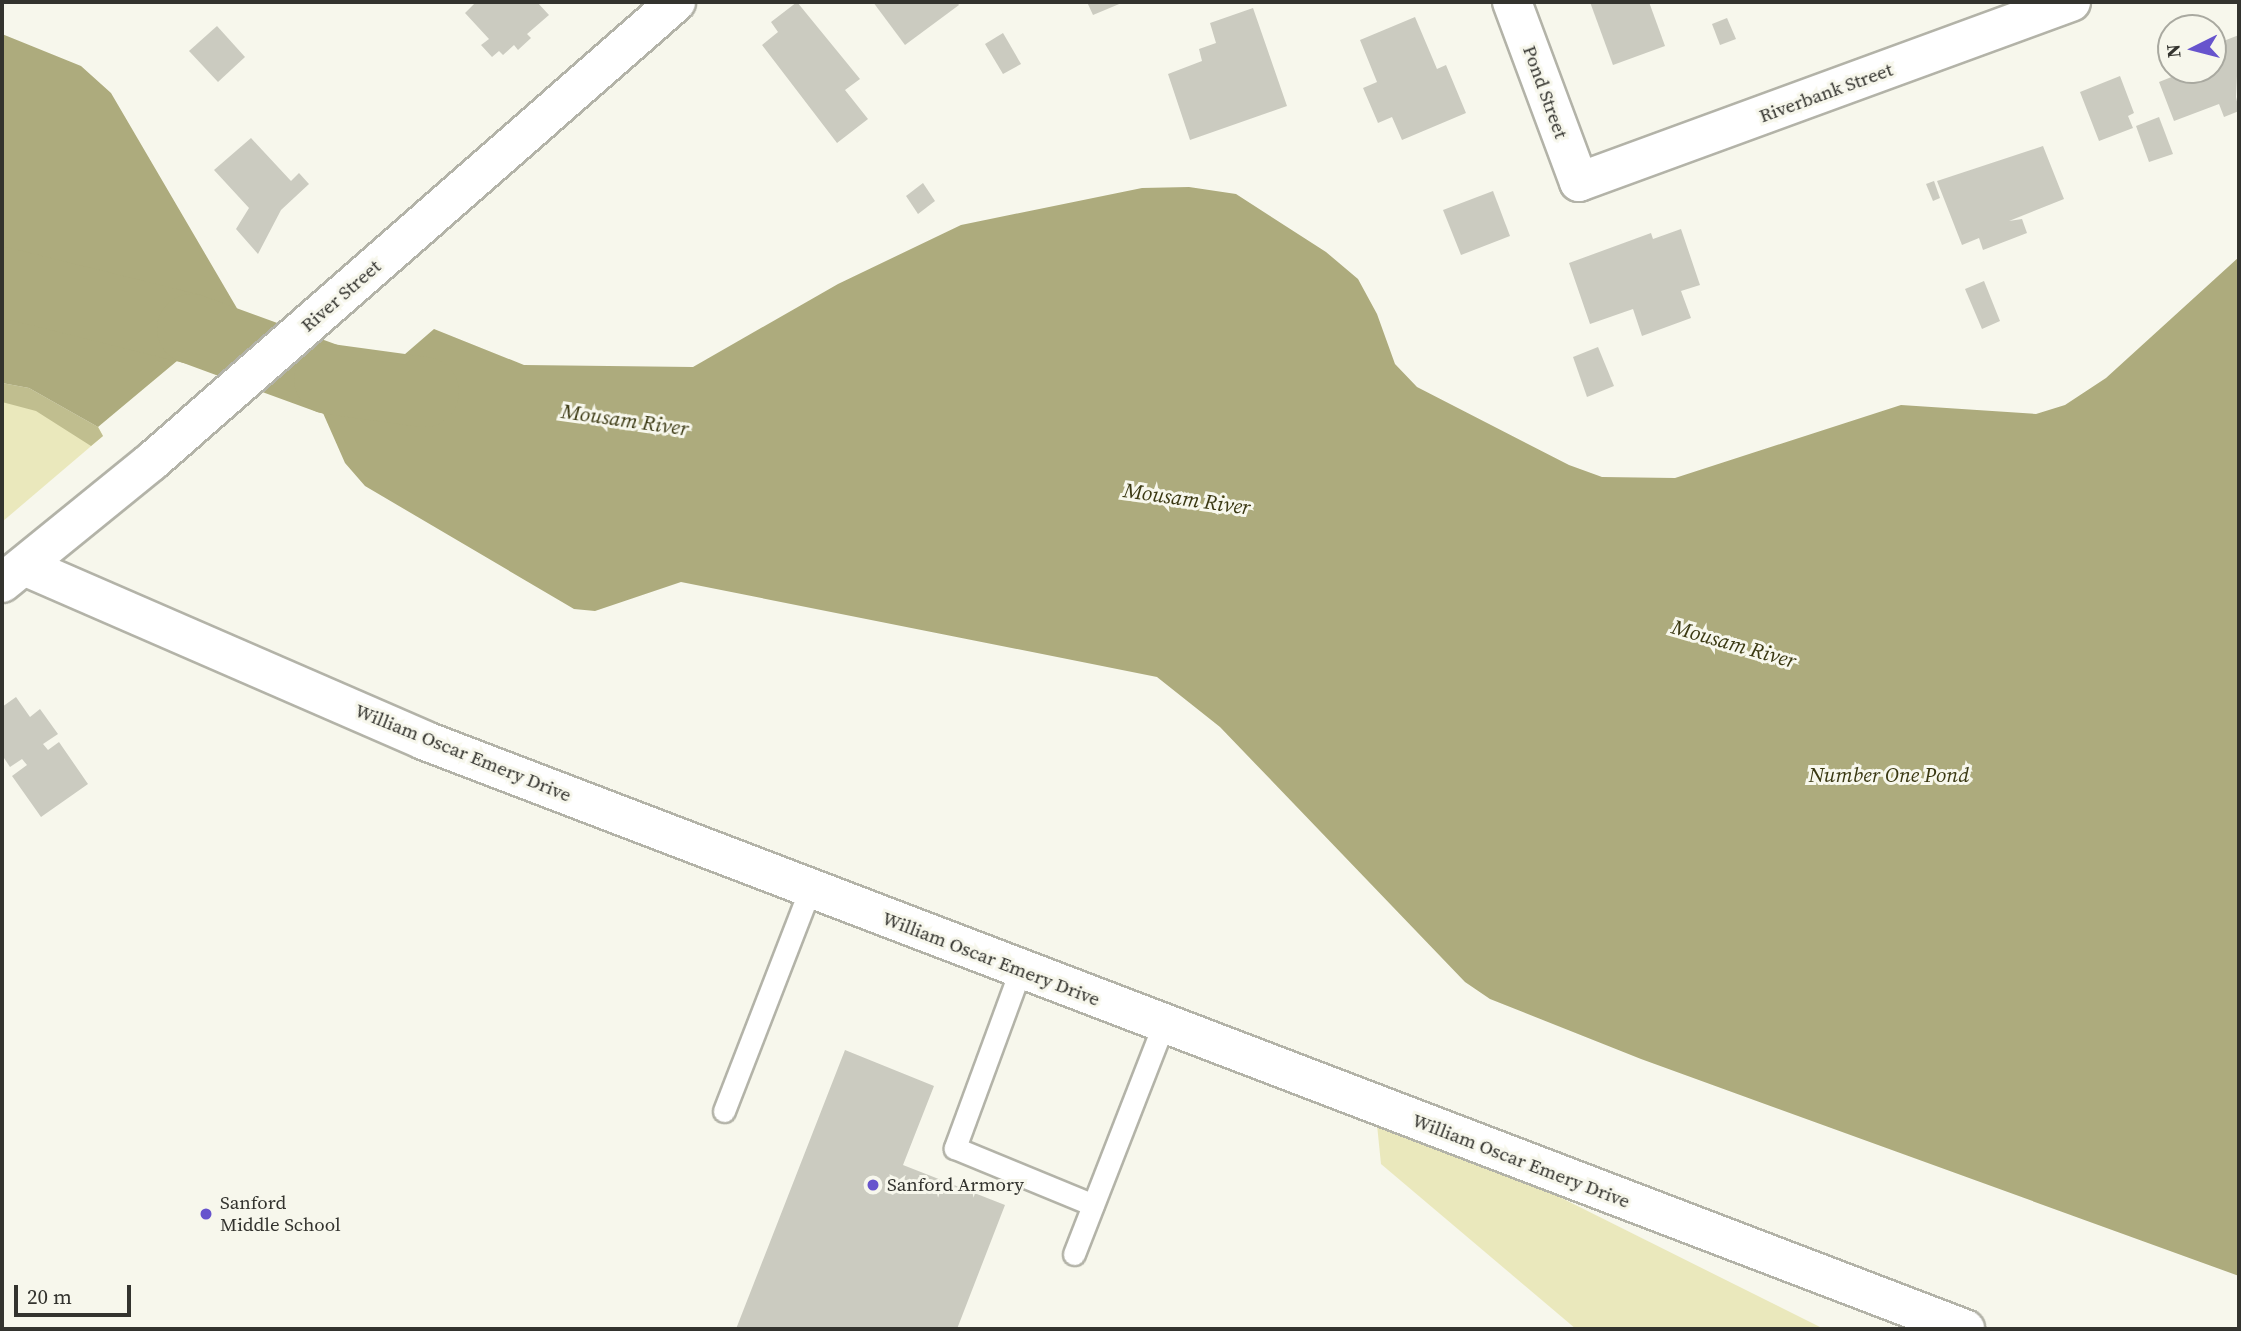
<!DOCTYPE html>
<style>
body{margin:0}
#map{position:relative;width:2241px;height:1331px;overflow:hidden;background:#f7f7ec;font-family:"Source Serif 4",serif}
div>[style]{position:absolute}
.green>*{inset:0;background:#eae8bc}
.forest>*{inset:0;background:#c0be8f}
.water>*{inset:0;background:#adab7d}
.river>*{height:70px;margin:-35px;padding:0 35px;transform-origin:35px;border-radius:35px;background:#adab7d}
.building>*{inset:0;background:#cbcbc0}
.roads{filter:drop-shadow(2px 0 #b3b3a8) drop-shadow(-2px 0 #b3b3a8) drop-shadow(0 2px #b3b3a8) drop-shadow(0 -2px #b3b3a8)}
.service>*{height:21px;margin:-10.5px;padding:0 10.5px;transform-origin:10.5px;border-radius:10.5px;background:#fff}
.minor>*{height:38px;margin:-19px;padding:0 19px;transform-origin:19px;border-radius:19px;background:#fff}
.tertiary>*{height:38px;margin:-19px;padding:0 19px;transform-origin:19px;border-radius:19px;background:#fff}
.dots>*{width:19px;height:19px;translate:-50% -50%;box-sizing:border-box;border:4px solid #f7f7ec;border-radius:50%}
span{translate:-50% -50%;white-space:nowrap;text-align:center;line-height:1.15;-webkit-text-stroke:6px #f7f7ec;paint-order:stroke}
.street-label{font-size:19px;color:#33332e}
.poi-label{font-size:19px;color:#33332e}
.left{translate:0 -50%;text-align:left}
.water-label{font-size:21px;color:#3a3812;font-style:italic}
.frame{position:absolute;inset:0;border:4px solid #33332e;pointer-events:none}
.north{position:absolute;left:2157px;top:14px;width:70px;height:70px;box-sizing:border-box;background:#f7f7ec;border:2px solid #a9a9a0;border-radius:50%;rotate:264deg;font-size:19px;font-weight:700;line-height:28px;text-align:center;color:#33332e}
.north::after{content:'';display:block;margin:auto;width:24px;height:32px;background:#6754cd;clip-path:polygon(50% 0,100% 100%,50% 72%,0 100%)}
.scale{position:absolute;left:14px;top:1285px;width:117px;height:32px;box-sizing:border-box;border:4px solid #33332e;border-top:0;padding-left:9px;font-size:21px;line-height:24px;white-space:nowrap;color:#33332e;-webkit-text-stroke:5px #f7f7ec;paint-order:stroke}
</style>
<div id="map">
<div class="green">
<div style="clip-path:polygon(2px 383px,98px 427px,103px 436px,2px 522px)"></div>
<div style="clip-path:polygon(1375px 1105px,1824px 1329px,1576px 1329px,1381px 1164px)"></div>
</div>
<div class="forest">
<div style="clip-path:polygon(2px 383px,29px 388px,98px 427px,103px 436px,91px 446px,36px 411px,2px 402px)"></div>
</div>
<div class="water">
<div style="clip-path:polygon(2px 34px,81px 66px,111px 93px,238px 310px,98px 427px,29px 388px,2px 383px)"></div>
<div style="clip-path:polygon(1189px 187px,1236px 194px,1326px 252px,1358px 279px,1377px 314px,1395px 364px,1417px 387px,1569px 465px,1602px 477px,1675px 478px,1901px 405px,2036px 414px,2065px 405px,2106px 378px,2239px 257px,2239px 1276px,1641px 1059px,1490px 999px,1465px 982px,1220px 727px,1157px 677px,681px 582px,595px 611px,574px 609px,365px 486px,345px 463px,319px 404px,329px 379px,362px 349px,397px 361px,434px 329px,524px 365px,693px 367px,838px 284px,961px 225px,1142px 188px)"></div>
</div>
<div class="river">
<div style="left:2px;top:282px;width:196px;rotate:13.9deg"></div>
<div style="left:192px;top:329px;width:146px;rotate:20.1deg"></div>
<div style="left:329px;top:379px;width:96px;rotate:7.8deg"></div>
</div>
<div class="building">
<div style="clip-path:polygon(476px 2px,537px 2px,549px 15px,527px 34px,531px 38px,518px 50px,514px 45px,503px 55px,499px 51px,492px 57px,481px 45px,489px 39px,465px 13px)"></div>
<div style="clip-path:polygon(797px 2px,860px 79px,845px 90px,868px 119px,837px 143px,762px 45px,778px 32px,771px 22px)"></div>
<div style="clip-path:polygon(873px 2px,957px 2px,959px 5px,905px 45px)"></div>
<div style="clip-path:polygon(1087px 2px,1124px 2px,1093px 15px)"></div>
<div style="clip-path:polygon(1590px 2px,1649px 2px,1665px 46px,1613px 65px)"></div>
<div style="clip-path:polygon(1253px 8px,1287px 106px,1190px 140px,1168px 74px,1202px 61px,1199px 49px,1216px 43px,1210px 23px)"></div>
<div style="clip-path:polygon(1415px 17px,1437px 69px,1446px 65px,1466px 113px,1402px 140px,1392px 117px,1378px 123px,1363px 88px,1377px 82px,1360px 40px)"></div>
<div style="clip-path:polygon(1727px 18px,1736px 39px,1720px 45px,1712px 24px)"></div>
<div style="clip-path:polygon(217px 26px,245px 57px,218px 82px,189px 51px)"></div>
<div style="clip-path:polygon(1003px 33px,1021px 64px,1003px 74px,985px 44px)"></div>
<div style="clip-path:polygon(2239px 35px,2236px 97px,2239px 111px,2224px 117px,2219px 104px,2174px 121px,2159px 82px,2179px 74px,2177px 70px,2213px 70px,2213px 45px)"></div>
<div style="clip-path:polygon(2120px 76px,2134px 113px,2128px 116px,2133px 128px,2099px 141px,2080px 92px)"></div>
<div style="clip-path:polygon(2159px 117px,2173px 154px,2149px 162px,2136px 126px)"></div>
<div style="clip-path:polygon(251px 138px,291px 181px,299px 173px,309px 184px,281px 210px,258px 254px,236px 229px,249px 208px,214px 170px)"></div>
<div style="clip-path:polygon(2043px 146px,2064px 199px,2009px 221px,2022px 219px,2027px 233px,1983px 250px,1979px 238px,1962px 245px,1937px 181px)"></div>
<div style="clip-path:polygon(1934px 181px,1940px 198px,1933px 201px,1926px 184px)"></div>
<div style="clip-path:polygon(923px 183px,935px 201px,918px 214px,906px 196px)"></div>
<div style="clip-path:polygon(1493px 191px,1510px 236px,1461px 255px,1443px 210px)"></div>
<div style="clip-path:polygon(1681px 229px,1700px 285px,1681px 291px,1691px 318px,1642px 336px,1633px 309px,1590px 324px,1569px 263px,1651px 233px,1653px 239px)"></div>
<div style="clip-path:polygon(1984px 281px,2000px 321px,1982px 329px,1965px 289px)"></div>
<div style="clip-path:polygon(1598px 347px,1614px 386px,1587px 397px,1573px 357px)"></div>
<div style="clip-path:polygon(16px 697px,30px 717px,40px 709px,58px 734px,43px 744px,48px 750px,59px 742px,88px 784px,41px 817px,12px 776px,27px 765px,22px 759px,10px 767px,2px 755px,2px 707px)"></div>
<div style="clip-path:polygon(845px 1050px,934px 1086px,903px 1165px,1005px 1205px,957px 1329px,736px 1329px)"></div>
</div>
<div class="roads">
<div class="service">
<div style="left:1020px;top:971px;width:189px;rotate:110.2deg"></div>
<div style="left:955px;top:1148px;width:149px;rotate:22.4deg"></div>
<div style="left:724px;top:1111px;width:238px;rotate:-68.8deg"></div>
<div style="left:1074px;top:1254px;width:248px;rotate:-68.7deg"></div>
</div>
<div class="minor">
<div style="left:1512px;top:2px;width:192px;rotate:69.6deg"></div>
<div style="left:1579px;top:182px;width:524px;rotate:-20.1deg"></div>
<div style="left:26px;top:567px;width:433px;rotate:23.5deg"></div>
<div style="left:423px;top:740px;width:1651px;rotate:20.91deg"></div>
</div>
<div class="tertiary">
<div style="left:2px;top:583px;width:192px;rotate:-39.1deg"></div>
<div style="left:151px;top:462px;width:698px;rotate:-41.22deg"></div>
</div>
</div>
<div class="dots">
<div style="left:873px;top:1185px;background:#6754cd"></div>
<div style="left:206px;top:1214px;background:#6754cd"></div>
</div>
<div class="street-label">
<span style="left:1545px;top:92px;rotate:70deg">Pond Street</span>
<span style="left:1826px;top:93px;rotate:-20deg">Riverbank Street</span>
<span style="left:341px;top:296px;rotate:-41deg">River Street</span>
<span style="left:463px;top:753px;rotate:22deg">William Oscar Emery Drive</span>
<span style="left:991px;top:959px;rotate:21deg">William Oscar Emery Drive</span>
<span style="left:1521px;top:1161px;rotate:21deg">William Oscar Emery Drive</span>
</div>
<div class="poi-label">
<span class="left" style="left:887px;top:1185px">Sanford Armory</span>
<span class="left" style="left:220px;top:1214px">Sanford<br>Middle School</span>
</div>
<div class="water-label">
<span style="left:625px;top:420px;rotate:8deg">Mousam River</span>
<span style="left:1187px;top:499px;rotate:8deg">Mousam River</span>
<span style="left:1734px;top:644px;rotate:16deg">Mousam River</span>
<span style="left:1889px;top:775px">Number One Pond</span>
</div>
<div class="frame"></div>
<div class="north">N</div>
<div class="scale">20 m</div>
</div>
